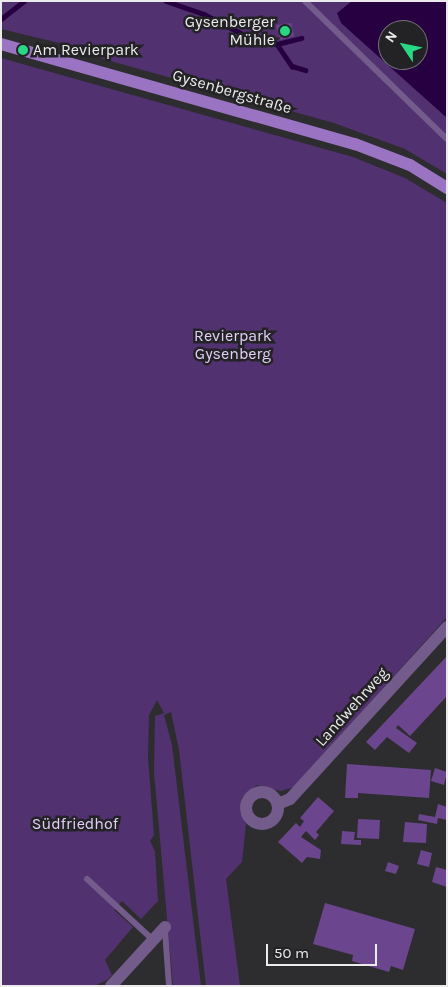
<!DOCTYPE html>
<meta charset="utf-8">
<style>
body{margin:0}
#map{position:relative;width:448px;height:987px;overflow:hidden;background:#2d2c2e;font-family:Karla,sans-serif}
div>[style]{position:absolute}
.green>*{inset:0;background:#523171}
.water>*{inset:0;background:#260041}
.stream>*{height:4.5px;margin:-2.25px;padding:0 2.25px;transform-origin:2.25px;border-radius:2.25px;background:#260041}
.building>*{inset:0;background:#6b468e}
.lane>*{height:6px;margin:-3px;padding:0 3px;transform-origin:3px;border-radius:3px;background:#735b8c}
.street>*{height:12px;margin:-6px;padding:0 6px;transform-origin:6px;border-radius:6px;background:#735b8c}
.street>.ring{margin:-6px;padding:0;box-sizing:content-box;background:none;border:12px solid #735b8c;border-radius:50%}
.secondary>*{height:12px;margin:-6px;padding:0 6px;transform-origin:6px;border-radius:6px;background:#9a74c2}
.dots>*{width:14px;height:14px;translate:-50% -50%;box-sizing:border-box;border:2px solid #232224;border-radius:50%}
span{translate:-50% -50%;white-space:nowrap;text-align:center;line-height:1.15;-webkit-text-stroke:5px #232224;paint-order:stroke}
.poi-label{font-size:16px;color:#ebebec}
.right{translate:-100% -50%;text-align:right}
.left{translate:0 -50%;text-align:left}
.street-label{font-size:16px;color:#ebebec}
.park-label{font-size:16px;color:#e1cff8}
.frame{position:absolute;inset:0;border:2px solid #ebebec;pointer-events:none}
.north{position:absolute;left:378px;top:20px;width:50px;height:50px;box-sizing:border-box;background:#232224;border:1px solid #737274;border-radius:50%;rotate:304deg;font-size:14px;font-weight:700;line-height:20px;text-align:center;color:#ebebec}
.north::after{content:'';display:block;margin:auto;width:18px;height:22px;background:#29d885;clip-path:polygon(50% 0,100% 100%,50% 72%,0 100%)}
.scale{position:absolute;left:266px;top:944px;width:111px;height:22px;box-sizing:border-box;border:2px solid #ebebec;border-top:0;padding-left:6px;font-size:15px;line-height:18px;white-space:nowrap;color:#ebebec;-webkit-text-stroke:4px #232224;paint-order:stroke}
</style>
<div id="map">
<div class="green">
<div style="clip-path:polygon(evenodd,1px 1px,447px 1px,447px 174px,405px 149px,334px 123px,103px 59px,72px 46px,1px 29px,1px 1px,388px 30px,418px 30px,418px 60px,388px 60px,388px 30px)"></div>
<div style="clip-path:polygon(1px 58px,353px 157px,405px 178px,447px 203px,447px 617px,294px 787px,281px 791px,257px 785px,242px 797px,240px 812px,246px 824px,242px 862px,226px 879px,240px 986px,206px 986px,179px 750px,171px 712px,164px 715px,172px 745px,201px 986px,173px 986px,154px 772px,155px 716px,164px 713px,157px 700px,149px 715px,148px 757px,154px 835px,150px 841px,155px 851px,158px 901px,141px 919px,122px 901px,114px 910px,133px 927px,105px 960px,112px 975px,107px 980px,94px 986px,1px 986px)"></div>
</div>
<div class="water">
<div style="clip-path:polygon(evenodd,352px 1px,447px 1px,447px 118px,341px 23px,337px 13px,352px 1px,388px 30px,418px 30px,418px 60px,388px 60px,388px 30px)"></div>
</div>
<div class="stream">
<div style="left:166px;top:1px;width:40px;rotate:18.9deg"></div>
<div style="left:204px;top:14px;width:61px;rotate:27.4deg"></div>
<div style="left:258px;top:42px;width:19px;rotate:6deg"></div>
<div style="left:277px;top:44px;width:25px;rotate:-14deg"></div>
<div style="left:1px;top:19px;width:29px;rotate:-38deg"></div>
<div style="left:277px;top:44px;width:27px;rotate:56deg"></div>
<div style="left:292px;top:66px;width:14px;rotate:17deg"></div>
</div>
<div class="building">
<div style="clip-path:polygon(291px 23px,294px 36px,280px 40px,276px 25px)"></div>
<div style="clip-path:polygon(447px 656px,447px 696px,410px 736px,398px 725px,396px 728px,417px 743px,409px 753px,387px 737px,375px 750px,366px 742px)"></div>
<div style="clip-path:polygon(347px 764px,431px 770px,429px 798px,358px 793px,358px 798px,345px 798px)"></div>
<div style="clip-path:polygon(435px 768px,447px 772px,444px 785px,431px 781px)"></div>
<div style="clip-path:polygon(318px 797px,334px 811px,316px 832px,319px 835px,315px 840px,306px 831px,301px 837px,321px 850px,320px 859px,307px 857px,302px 863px,278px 842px,296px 823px,300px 827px,304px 821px,300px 818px)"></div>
<div style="clip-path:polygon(438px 804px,447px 807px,447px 820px,438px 818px,437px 824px,418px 820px,419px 814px,435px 817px)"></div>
<div style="clip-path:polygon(358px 819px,380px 820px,379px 839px,357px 838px)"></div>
<div style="clip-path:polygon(405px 822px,427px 824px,426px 843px,403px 842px)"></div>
<div style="clip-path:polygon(342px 831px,355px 832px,354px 840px,361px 840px,361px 845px,341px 844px)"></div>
<div style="clip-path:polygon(421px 850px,432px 853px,429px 867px,417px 864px)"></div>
<div style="clip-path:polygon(388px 862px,399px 866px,396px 874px,385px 871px)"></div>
<div style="clip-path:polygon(436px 867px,447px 870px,447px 887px,432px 882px)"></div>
<div style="clip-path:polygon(325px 903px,415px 929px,403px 970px,391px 966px,389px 972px,352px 961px,353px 955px,313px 944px)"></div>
</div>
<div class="lane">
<div style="left:305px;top:1px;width:198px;rotate:44.2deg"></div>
<div style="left:87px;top:879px;width:90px;rotate:42.7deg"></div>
<div style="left:165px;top:930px;width:56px;rotate:85.9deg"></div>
</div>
<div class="street">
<div class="ring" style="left:246px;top:792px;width:20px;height:20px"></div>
<div style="left:278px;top:804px;width:13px;rotate:-23deg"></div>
<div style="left:290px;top:799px;width:233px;rotate:-47.6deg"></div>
<div style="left:111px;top:986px;width:80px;rotate:-47.5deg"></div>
</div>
<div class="secondary">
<div style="left:1px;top:44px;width:368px;rotate:15.8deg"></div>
<div style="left:355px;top:144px;width:59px;rotate:20.9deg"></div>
<div style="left:410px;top:165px;width:44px;rotate:31.9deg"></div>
</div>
<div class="dots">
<div style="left:285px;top:31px;background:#29d885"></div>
<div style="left:23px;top:50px;background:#29d885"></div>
</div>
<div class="poi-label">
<span class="right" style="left:275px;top:31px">Gysenberger<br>Mühle</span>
<span class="left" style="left:33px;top:50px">Am Revierpark</span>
</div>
<div class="street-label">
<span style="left:232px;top:92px;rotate:16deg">Gysenbergstraße</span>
<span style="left:352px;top:707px;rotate:-48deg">Landwehrweg</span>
</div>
<div class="park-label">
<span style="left:233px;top:345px">Revierpark<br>Gysenberg</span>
<span style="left:75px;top:824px">Südfriedhof</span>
</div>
<div class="frame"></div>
<div class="north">N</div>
<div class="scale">50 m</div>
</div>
